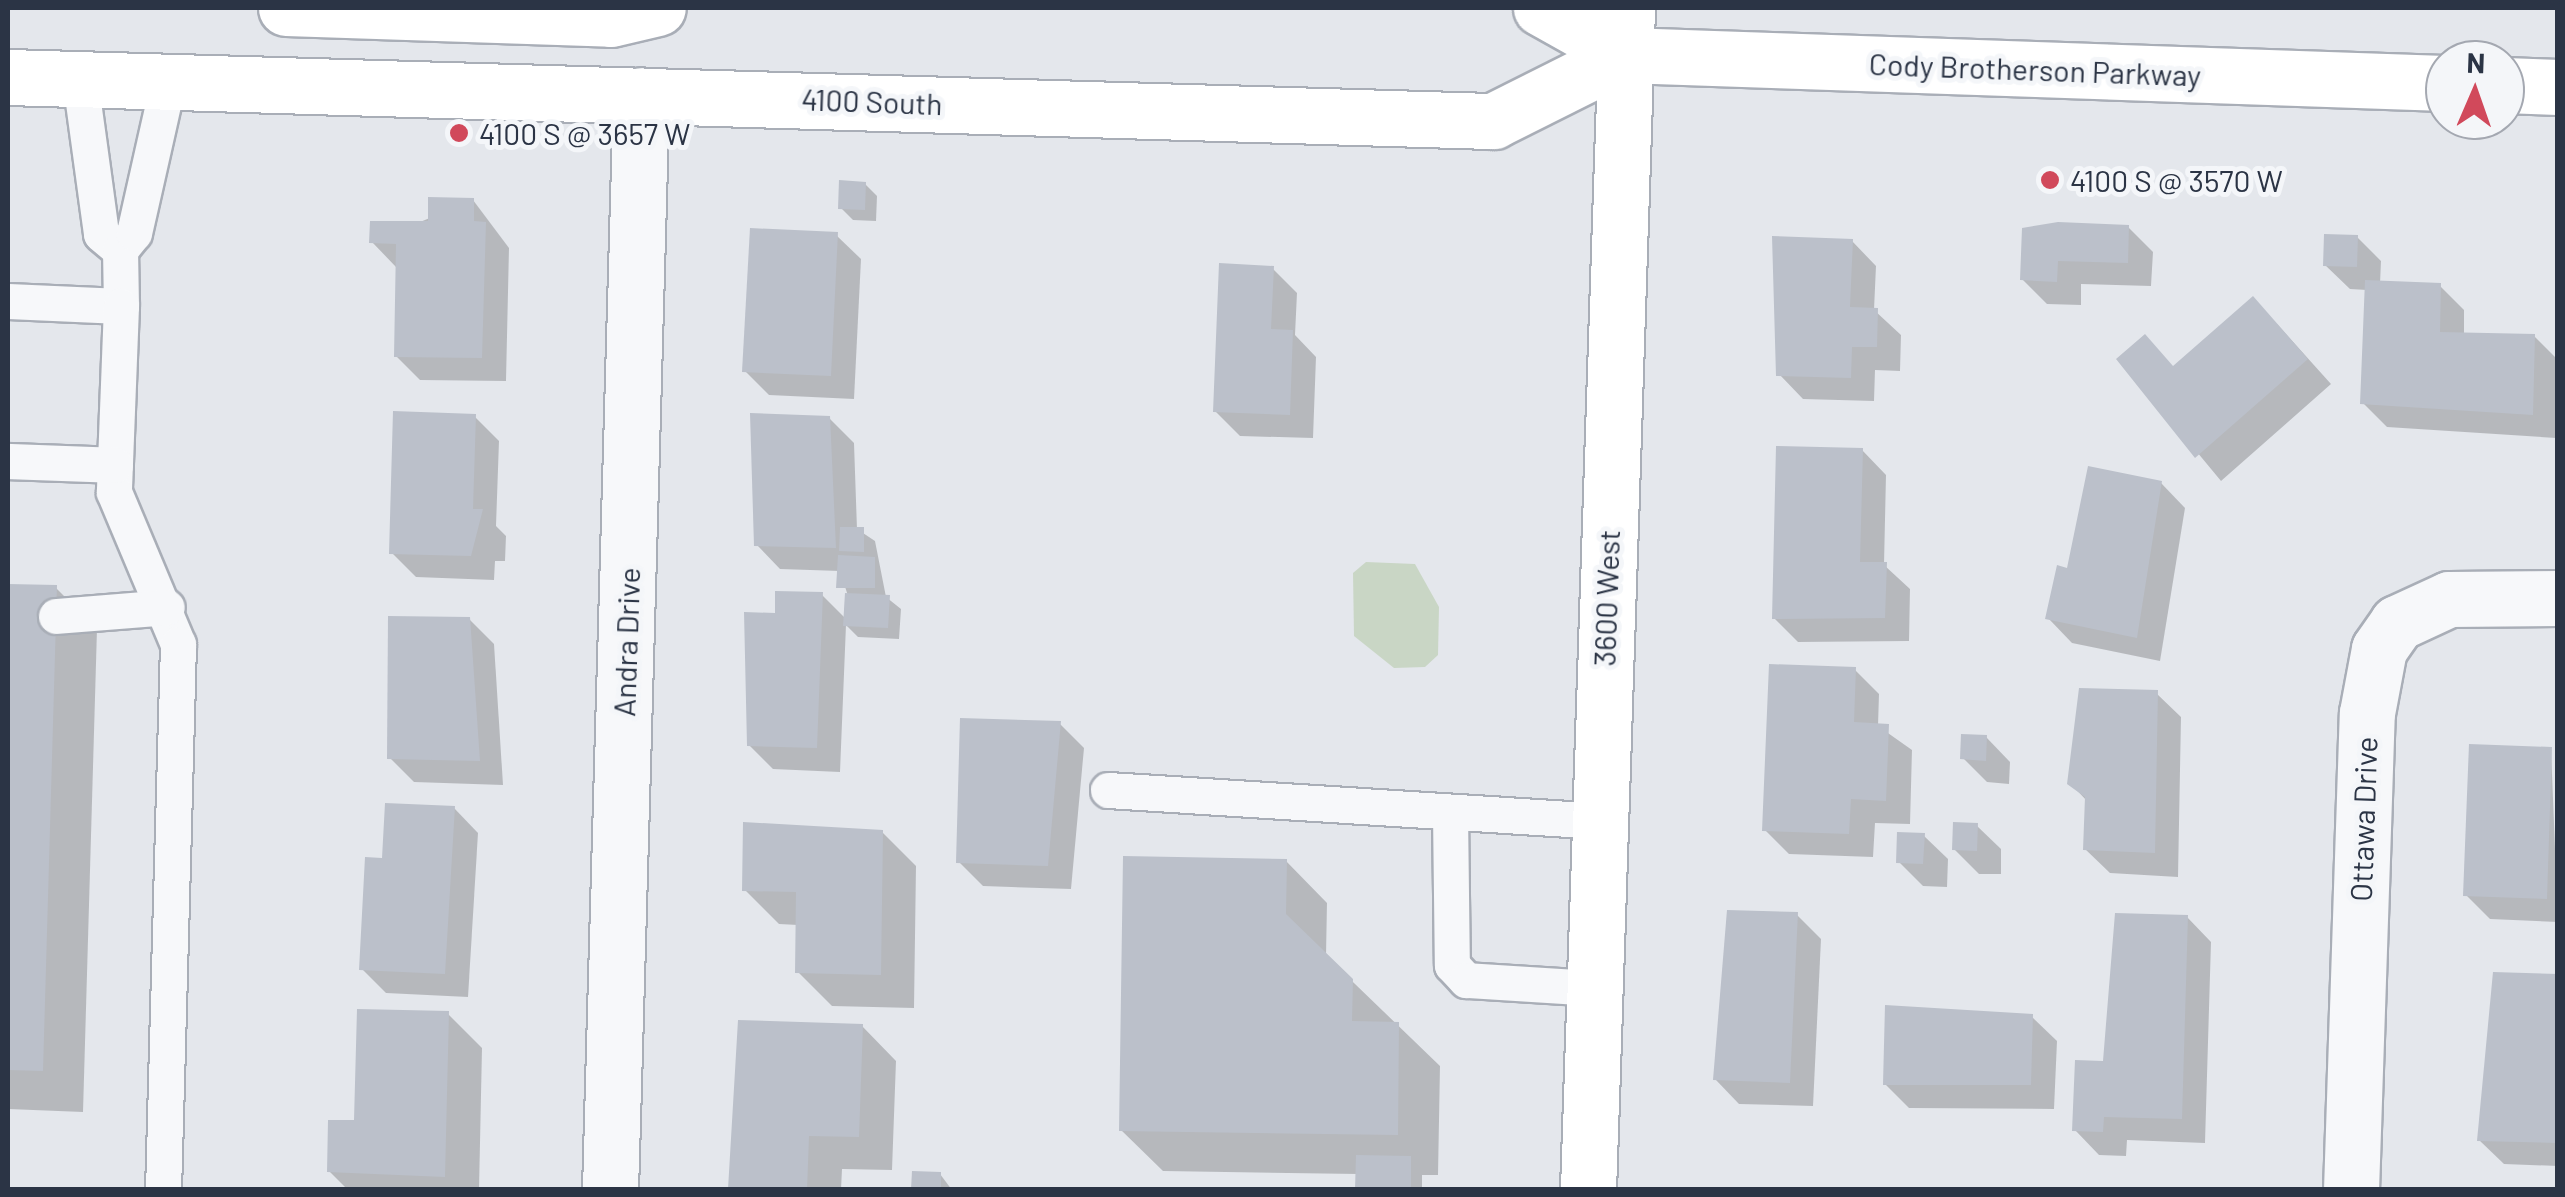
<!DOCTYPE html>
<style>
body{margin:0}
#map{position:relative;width:2565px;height:1197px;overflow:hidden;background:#e4e7ec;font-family:Barlow,sans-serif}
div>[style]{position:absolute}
.green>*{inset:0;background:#c9d6c5}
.shadow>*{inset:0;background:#0003}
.building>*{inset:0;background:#bbc0ca}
.roads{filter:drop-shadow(2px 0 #a9aeb7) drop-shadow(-2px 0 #a9aeb7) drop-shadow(0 2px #a9aeb7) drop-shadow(0 -2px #a9aeb7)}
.lane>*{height:35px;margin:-17.5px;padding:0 17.5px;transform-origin:17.5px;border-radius:17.5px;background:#f7f8fa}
.street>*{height:55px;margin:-27.5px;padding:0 27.5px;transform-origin:27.5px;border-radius:27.5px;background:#f7f8fa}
.secondary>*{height:55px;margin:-27.5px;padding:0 27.5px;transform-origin:27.5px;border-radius:27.5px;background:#fff}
.dots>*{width:28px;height:28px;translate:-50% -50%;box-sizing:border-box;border:5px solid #f4f6f9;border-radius:50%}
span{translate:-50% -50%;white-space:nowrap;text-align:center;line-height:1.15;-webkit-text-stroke:10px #f4f6f9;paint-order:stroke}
.street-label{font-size:30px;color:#2b3445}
.poi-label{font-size:30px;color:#2b3445}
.left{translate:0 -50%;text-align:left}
.frame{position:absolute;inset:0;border:10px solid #2b3445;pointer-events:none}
.north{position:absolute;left:2425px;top:40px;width:100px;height:100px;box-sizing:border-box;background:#f4f6f9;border:2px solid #a4a8b1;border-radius:50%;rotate:2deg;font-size:28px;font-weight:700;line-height:40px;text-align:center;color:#2b3445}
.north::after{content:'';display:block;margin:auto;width:35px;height:45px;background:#d1495b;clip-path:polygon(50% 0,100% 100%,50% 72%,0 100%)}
</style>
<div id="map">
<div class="green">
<div style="clip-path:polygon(1366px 562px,1415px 564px,1439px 607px,1438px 655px,1425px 667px,1394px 668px,1354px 636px,1353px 573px)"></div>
</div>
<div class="shadow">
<div style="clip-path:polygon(865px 184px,877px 196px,876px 221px,853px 220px,841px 208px)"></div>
<div style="clip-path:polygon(473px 200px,509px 248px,506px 381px,420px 380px,396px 356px,396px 267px,372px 242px)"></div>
<div style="clip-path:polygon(2128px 227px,2153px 252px,2151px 286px,2081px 284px,2081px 305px,2047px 304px,2022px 279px,2024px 230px)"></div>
<div style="clip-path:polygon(836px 235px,861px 259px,854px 399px,769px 395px,745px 371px)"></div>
<div style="clip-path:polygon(2357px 237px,2381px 261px,2380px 284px,2440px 286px,2464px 310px,2464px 335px,2534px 336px,2558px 360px,2556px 438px,2387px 427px,2363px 403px,2367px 290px,2350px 289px,2325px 265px)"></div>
<div style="clip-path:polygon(1852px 241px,1876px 266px,1874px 310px,1901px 335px,1900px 371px,1875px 370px,1874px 401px,1803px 399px,1779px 374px)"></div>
<div style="clip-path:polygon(1273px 269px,1297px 293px,1295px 335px,1316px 357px,1313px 438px,1240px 436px,1215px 411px)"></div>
<div style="clip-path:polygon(2277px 324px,2331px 384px,2221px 481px,2120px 359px,2175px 368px)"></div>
<div style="clip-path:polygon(475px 417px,499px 441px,496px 526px,506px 536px,505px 561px,495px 561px,494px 580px,416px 577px,392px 553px)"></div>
<div style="clip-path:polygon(829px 418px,854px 443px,857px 529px,875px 541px,886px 597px,901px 609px,899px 639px,858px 637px,846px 625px,840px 772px,773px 769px,749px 745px,777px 616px,822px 595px,846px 619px,848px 596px,840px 571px,780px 569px,756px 544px)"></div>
<div style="clip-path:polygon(1862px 450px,1886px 475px,1884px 565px,1910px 589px,1909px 641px,1798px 642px,1774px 618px)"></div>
<div style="clip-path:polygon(2161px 483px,2185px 508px,2160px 661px,2072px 643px,2048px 618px)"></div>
<div style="clip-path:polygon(8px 586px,56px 588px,97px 629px,83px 1112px,8px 1109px)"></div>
<div style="clip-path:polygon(469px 619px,494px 644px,503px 785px,414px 782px,390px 758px)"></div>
<div style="clip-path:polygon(1855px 670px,1879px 694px,1878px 726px,1912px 750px,1910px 824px,1875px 823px,1873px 857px,1789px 854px,1765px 830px)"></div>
<div style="clip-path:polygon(2156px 693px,2181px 717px,2178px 877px,2110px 873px,2085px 849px,2087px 801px,2070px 783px)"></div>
<div style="clip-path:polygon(1060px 724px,1084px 748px,1071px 889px,983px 886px,959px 862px)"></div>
<div style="clip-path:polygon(1986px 737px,2010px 762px,2009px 784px,1987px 782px,1963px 758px)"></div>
<div style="clip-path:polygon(2551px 749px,2558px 922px,2490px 919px,2466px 895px)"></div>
<div style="clip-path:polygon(454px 808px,478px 833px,468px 997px,386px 993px,362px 969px,385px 860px)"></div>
<div style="clip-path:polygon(1976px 825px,2001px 849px,2001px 874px,1979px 874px,1954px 849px)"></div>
<div style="clip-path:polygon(882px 832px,916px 866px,914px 1008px,832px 1006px,798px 972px,798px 925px,779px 924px,745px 890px)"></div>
<div style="clip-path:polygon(1923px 835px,1948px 859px,1947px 887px,1923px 886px,1899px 862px)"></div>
<div style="clip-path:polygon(1286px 861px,1327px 903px,1326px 956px,1440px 1066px,1438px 1175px,1422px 1175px,1422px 1190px,1358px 1190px,1358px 1174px,1163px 1171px,1121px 1130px)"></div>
<div style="clip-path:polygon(1797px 915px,1821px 939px,1813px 1106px,1739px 1104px,1715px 1079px)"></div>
<div style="clip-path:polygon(2187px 917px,2211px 942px,2205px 1143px,2127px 1140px,2126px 1156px,2099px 1155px,2075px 1130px)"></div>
<div style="clip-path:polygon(2558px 977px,2558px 1166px,2504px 1164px,2479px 1140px)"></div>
<div style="clip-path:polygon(448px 1014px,482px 1048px,479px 1190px,348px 1190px,329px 1171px,357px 1122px)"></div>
<div style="clip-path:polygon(2032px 1017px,2057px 1041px,2054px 1109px,1909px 1108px,1885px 1084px)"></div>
<div style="clip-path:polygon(862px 1026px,896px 1061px,892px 1170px,842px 1169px,841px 1190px,732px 1190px)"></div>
<div style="clip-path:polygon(940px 1174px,952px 1190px,913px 1190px)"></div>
</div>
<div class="building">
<div style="clip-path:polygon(839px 180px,866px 182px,865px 210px,838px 209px)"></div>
<div style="clip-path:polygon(428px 197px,474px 198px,474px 221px,486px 222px,482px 358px,394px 357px,396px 244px,369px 243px,370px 221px,428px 221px)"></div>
<div style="clip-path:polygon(2058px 222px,2129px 225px,2128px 263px,2058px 261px,2057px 282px,2020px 280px,2022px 228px)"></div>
<div style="clip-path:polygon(750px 228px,838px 232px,831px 376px,742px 372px)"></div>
<div style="clip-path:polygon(2324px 234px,2358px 235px,2357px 267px,2323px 266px)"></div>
<div style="clip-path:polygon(1772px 236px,1853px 239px,1850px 307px,1878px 308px,1877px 347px,1852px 347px,1851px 378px,1776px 376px)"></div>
<div style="clip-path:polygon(1219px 263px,1274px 266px,1271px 329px,1293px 330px,1290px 415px,1213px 412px)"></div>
<div style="clip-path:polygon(2365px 280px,2441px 283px,2440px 332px,2535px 334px,2533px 415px,2360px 404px)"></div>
<div style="clip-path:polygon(2253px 296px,2308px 359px,2195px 458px,2116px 359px,2145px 334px,2173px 366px)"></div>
<div style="clip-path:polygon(393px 411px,476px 414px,473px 509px,483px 509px,471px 556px,389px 554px)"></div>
<div style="clip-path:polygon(750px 413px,830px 416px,836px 548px,754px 546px)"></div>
<div style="clip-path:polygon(1776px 446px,1863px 448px,1860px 562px,1887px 562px,1885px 618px,1772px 619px)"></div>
<div style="clip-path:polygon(2088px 466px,2162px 481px,2137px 638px,2045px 619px,2057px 565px,2067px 568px)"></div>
<div style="clip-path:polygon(840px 527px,864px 527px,864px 552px,839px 551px)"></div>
<div style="clip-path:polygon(838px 555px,875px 557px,875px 588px,836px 588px)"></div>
<div style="clip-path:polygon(8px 584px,57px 585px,43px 1071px,8px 1070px)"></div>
<div style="clip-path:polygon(775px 591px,823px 592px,817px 748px,747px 746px,744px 612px,775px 613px)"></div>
<div style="clip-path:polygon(845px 593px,890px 595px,888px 628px,843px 626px)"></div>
<div style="clip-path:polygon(388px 616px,470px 617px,480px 761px,387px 759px)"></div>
<div style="clip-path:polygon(1769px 664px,1856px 667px,1854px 722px,1889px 724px,1886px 801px,1851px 799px,1849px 834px,1762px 831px)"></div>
<div style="clip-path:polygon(2079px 688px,2158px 690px,2155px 853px,2083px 850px,2085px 797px,2067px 784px)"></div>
<div style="clip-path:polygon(960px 718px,1061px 721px,1048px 866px,956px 863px)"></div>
<div style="clip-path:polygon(1961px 734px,1987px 735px,1986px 761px,1960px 759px)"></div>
<div style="clip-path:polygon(2469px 744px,2552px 747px,2547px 899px,2463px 896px)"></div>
<div style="clip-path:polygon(385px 803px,455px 806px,445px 974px,359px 970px,365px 857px,382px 858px)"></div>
<div style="clip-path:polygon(743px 822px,883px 830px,881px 975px,795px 973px,796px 892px,742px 891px)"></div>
<div style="clip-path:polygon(1953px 822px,1978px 823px,1977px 851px,1952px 850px)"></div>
<div style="clip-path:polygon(1897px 832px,1925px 833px,1923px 864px,1896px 863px)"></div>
<div style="clip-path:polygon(1123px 856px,1287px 859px,1286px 914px,1353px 979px,1352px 1021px,1399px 1022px,1398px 1135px,1119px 1131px)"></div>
<div style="clip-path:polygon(1727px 910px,1798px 912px,1790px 1083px,1713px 1080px)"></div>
<div style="clip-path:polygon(2115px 913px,2188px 915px,2182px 1119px,2104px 1117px,2103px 1132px,2072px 1131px,2075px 1060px,2103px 1061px)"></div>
<div style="clip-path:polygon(2493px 972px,2558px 974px,2558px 1143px,2477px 1141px)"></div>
<div style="clip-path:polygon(1885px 1005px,2033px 1014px,2031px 1085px,1883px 1085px)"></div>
<div style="clip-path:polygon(357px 1009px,449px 1011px,445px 1177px,327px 1172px,328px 1120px,354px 1120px)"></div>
<div style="clip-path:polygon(738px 1020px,863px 1024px,859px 1137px,809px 1136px,807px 1190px,728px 1189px)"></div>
<div style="clip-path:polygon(1356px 1155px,1411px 1156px,1411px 1190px,1355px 1190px)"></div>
<div style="clip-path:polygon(912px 1171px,941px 1172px,941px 1190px,911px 1190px)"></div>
</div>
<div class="roads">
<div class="lane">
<div style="left:80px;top:80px;width:155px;rotate:82.2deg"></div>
<div style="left:101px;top:234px;width:25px;rotate:40deg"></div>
<div style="left:8px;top:301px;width:113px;rotate:2.5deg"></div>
<div style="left:121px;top:306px;width:56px;rotate:-91deg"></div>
<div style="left:120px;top:250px;width:22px;rotate:-51deg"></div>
<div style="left:134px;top:233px;width:155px;rotate:-77.3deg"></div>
<div style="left:121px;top:306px;width:186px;rotate:92.2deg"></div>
<div style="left:114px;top:492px;width:165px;rotate:67.2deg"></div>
<div style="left:178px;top:644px;width:546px;rotate:91.57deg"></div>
<div style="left:8px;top:461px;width:107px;rotate:2.1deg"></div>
<div style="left:56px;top:616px;width:111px;rotate:-4.6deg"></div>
<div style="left:1108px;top:790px;width:492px;rotate:3.6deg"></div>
<div style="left:1450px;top:812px;width:153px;rotate:89.3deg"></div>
<div style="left:1452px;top:965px;width:21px;rotate:47deg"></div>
<div style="left:1466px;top:980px;width:128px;rotate:3.6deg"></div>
</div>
<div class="street">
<div style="left:610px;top:1190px;width:1095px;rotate:-88.38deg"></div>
<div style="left:2351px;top:1190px;width:477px;rotate:-88.1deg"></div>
<div style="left:2367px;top:713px;width:65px;rotate:-79.4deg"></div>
<div style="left:2379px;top:649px;width:32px;rotate:-55deg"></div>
<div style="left:2397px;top:623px;width:57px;rotate:-24.8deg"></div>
<div style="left:2449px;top:599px;width:109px;rotate:-0.5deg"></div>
</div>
<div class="secondary">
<div style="left:286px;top:8px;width:325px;rotate:1.9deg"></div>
<div style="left:611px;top:19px;width:48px;rotate:-13.2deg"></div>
<div style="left:1541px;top:8px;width:96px;rotate:29.2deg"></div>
<div style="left:1625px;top:55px;width:820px;rotate:1.96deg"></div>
<div style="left:8px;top:77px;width:1486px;rotate:1.7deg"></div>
<div style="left:1493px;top:121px;width:148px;rotate:-26.6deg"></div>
<div style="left:2505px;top:85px;width:53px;rotate:2.2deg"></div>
<div style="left:1588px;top:1190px;width:1183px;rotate:-88.11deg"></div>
</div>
</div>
<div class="dots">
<div style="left:459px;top:133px;background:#d1495b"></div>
<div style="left:2050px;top:180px;background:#d1495b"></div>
</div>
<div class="street-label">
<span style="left:2035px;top:69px;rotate:2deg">Cody Brotherson Parkway</span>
<span style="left:872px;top:101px;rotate:2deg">4100 South</span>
<span style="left:1606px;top:598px;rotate:-88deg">3600 West</span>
<span style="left:626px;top:642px;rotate:-88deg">Andra Drive</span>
<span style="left:2363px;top:819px;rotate:-88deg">Ottawa Drive</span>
</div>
<div class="poi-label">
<span class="left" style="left:479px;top:133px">4100 S @ 3657 W</span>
<span class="left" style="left:2070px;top:180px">4100 S @ 3570 W</span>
</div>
<div class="frame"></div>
<div class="north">N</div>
</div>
